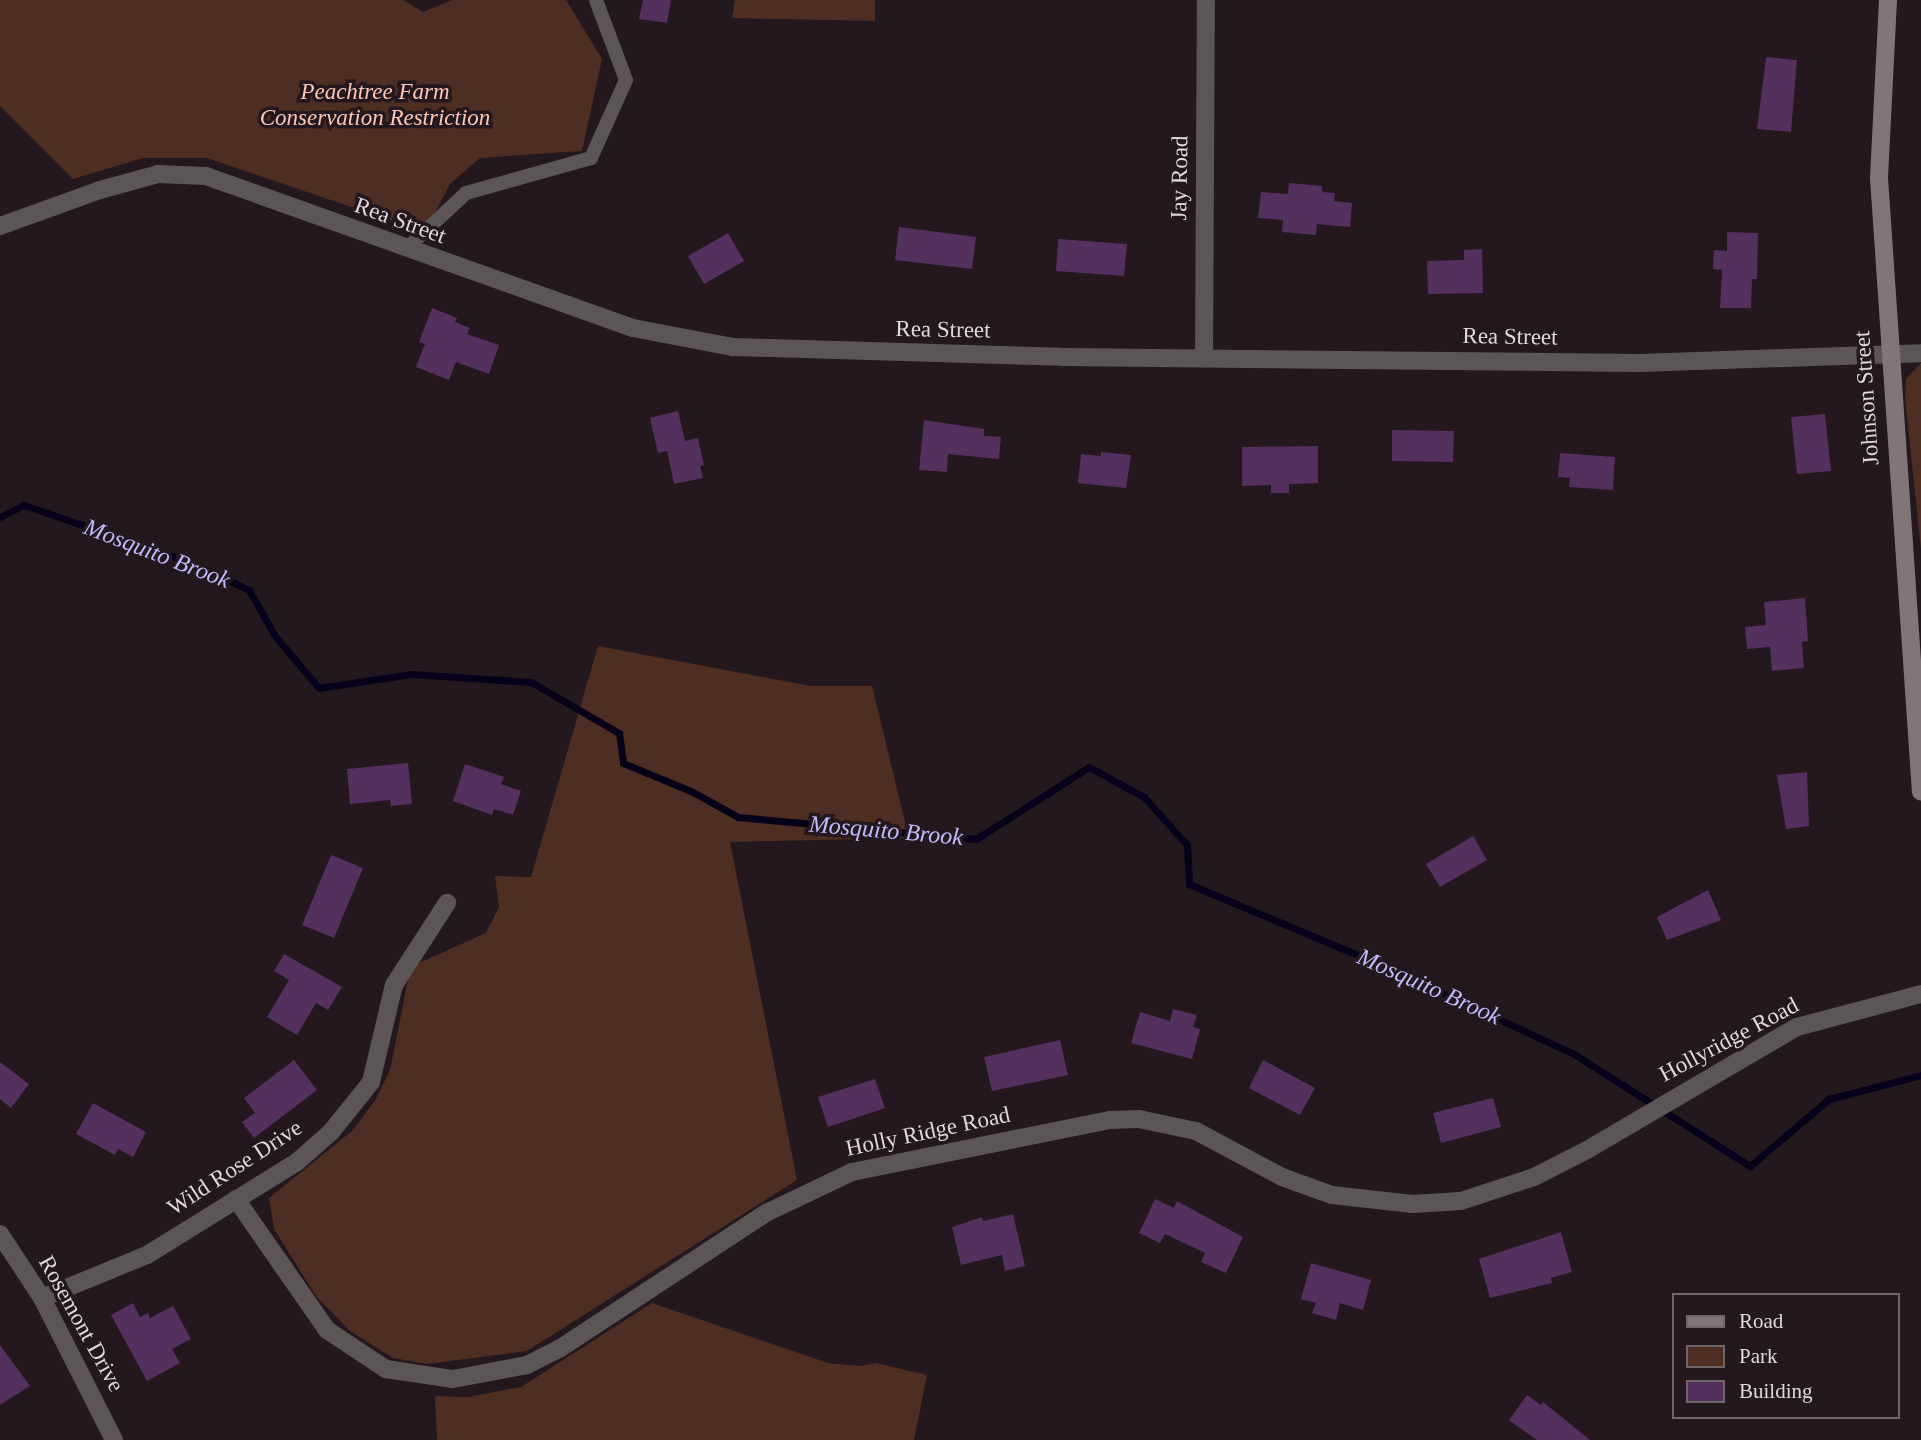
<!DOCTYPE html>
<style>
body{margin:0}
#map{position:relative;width:1921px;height:1440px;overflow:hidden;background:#22181d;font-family:"Times New Roman",serif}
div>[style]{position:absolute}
.green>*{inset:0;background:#4e2d22}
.stream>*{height:7px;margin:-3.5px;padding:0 3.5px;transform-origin:3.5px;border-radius:3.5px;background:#06001b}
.building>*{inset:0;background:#54305f}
.lane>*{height:14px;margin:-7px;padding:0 7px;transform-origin:7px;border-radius:7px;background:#5c5556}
.street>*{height:18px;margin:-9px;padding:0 9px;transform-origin:9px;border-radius:9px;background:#5c5556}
.secondary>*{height:18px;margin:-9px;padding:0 9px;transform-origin:9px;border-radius:9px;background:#817677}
span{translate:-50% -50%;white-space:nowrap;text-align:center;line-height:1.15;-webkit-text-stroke:7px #22181d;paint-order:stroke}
.park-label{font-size:23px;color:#ffc6b3;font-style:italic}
.street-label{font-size:23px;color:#dfd8dc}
.water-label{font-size:24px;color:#c3bafd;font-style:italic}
.legend{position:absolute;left:1672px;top:1293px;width:228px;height:126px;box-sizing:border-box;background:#22181d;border:2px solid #6e6569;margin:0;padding:9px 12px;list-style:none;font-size:21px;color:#dfd8dc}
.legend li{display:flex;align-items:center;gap:14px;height:35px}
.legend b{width:35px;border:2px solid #6e6569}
</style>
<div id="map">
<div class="green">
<div style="clip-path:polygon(0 0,403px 0,423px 12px,452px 0,566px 0,602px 59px,582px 151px,480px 158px,450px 184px,425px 232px,207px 158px,143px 158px,73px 179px,0 106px)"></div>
<div style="clip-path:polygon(735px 0,875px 0,875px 21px,732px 18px)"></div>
<div style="clip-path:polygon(1921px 363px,1921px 549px,1905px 398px,1906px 379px)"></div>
<div style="clip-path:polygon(598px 646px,811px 686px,872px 686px,909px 838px,730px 842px,797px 1180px,527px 1351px,427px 1364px,393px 1358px,350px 1331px,316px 1296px,274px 1229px,269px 1198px,352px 1131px,376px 1099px,390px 1070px,408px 980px,419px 963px,486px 933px,499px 907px,495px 876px,531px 877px)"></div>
<div style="clip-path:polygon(652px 1303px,828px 1363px,859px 1366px,876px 1363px,927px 1375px,914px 1440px,437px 1440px,435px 1396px,468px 1397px,521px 1387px)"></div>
</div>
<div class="stream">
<div style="left:0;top:517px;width:27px;rotate:-27deg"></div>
<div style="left:24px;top:505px;width:178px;rotate:19deg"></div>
<div style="left:192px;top:563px;width:63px;rotate:25.3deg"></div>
<div style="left:249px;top:590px;width:53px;rotate:60.5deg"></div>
<div style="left:275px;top:636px;width:68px;rotate:49.8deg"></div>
<div style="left:319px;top:688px;width:93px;rotate:-8.7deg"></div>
<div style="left:411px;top:674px;width:120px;rotate:3.8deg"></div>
<div style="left:531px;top:682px;width:102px;rotate:30.1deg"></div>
<div style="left:619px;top:733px;width:30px;rotate:82deg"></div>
<div style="left:623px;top:763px;width:74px;rotate:22.4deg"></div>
<div style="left:691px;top:791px;width:54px;rotate:29deg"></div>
<div style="left:738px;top:817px;width:239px;rotate:5.3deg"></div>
<div style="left:976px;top:839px;width:134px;rotate:-32.5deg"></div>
<div style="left:1089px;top:767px;width:63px;rotate:28.6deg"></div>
<div style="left:1144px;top:797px;width:64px;rotate:48.1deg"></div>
<div style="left:1187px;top:845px;width:39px;rotate:87deg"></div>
<div style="left:1189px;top:884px;width:214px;rotate:22.8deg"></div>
<div style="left:1386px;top:967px;width:207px;rotate:24.8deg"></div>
<div style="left:1574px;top:1054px;width:209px;rotate:32.5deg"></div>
<div style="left:1750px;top:1166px;width:104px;rotate:-40.3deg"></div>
<div style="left:1829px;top:1099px;width:95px;rotate:-14.6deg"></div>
</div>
<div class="building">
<div style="clip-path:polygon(643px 0,671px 0,667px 23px,639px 19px)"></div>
<div style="clip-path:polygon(1766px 57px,1797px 60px,1791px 132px,1757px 129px)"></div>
<div style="clip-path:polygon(1289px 183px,1322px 186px,1322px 192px,1335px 193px,1334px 201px,1352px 203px,1350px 227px,1317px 224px,1316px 235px,1282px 232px,1283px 220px,1258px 218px,1261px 192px,1288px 194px)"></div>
<div style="clip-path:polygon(899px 227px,976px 237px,972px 269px,895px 260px)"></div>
<div style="clip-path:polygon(1727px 232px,1758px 233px,1757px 279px,1752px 279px,1751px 308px,1720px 308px,1722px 270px,1713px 269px,1714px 250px,1727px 251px)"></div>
<div style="clip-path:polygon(728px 233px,744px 261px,704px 284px,688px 256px)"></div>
<div style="clip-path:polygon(1058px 239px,1127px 244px,1124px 276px,1056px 271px)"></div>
<div style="clip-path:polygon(1482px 249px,1483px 293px,1428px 294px,1427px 261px,1464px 260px,1464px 250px)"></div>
<div style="clip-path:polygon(432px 308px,457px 318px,455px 322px,470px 328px,467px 334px,499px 345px,489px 374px,456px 362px,449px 380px,416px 367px,425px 344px,419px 342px)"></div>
<div style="clip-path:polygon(678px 411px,685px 441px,698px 438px,704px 465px,700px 466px,703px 478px,674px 484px,667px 451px,658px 453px,650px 418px)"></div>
<div style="clip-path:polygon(1825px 414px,1831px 471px,1797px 474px,1791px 417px)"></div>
<div style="clip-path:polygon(924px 420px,984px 429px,984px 436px,1001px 437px,999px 459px,948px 454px,947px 472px,919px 470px)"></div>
<div style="clip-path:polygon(1392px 430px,1454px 431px,1453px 462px,1392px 461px)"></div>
<div style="clip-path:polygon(1318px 446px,1318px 483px,1289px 484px,1289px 493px,1271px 493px,1271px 485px,1242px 486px,1242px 447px)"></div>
<div style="clip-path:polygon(1101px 452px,1131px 455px,1126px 488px,1078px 483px,1081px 454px,1101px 456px)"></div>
<div style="clip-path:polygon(1560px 453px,1615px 457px,1613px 490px,1569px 487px,1570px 478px,1558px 477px)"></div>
<div style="clip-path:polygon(1805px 598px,1808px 641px,1802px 642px,1804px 668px,1772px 671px,1770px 647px,1747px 649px,1745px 627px,1766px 625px,1764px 602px)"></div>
<div style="clip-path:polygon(408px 763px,412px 804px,391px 806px,390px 800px,350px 804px,347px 769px)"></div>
<div style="clip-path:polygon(465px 764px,504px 777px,501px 784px,521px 791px,513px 815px,494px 809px,492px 815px,453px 801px)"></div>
<div style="clip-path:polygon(1807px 772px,1809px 826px,1786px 829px,1777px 775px)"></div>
<div style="clip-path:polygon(1473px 836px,1487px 860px,1440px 887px,1426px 864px)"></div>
<div style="clip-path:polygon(331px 855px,363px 868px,334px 938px,302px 925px)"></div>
<div style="clip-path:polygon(1708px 890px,1721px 920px,1667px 940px,1657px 917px)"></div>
<div style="clip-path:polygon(284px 954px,342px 987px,328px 1010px,316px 1003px,297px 1035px,267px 1017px,289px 980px,274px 971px)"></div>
<div style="clip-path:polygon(1173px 1009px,1197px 1015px,1193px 1027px,1200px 1029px,1192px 1059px,1131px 1043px,1140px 1012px,1170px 1021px)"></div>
<div style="clip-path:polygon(1060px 1040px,1068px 1075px,992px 1091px,984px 1057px)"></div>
<div style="clip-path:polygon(294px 1060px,317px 1090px,254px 1138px,242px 1122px,255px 1113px,244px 1098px)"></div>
<div style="clip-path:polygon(1263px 1060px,1315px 1088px,1300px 1115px,1249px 1088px)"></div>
<div style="clip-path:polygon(0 1062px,29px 1084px,11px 1108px,0 1099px)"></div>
<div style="clip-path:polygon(875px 1079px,885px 1108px,828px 1127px,818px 1097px)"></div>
<div style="clip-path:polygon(1493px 1098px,1501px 1127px,1441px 1143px,1433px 1113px)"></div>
<div style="clip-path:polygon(93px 1103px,146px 1132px,133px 1157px,118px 1149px,115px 1155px,76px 1134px)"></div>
<div style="clip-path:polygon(1155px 1199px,1174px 1208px,1177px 1201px,1243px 1237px,1226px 1273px,1201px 1262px,1205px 1253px,1165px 1234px,1160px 1243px,1139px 1233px)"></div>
<div style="clip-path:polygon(1013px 1214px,1025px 1266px,1005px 1271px,1002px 1255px,961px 1265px,952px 1227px,982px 1217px,983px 1221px)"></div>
<div style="clip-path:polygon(1561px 1232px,1572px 1272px,1551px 1278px,1552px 1283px,1490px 1298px,1479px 1259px)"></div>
<div style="clip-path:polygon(1311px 1263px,1371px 1280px,1363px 1310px,1340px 1303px,1336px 1320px,1312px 1313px,1316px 1303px,1301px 1299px)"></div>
<div style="clip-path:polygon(133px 1303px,140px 1317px,148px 1313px,150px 1318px,173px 1306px,191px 1339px,172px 1349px,180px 1363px,147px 1381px,111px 1315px)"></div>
<div style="clip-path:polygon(0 1345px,30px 1386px,0 1405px)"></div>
<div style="clip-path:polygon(1527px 1395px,1541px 1405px,1543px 1402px,1590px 1440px,1537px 1440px,1509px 1420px)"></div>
</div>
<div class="lane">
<div style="left:406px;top:249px;width:82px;rotate:-43deg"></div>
<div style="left:466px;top:193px;width:130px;rotate:-15.6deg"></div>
<div style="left:591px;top:158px;width:85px;rotate:-65.8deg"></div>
<div style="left:626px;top:80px;width:85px;rotate:-110.6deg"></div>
</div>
<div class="street">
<div style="left:0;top:226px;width:106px;rotate:-19.8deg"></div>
<div style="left:100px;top:190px;width:60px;rotate:-15.4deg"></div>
<div style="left:158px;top:174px;width:48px;rotate:2.4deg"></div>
<div style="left:206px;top:176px;width:453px;rotate:19.6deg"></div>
<div style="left:633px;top:328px;width:102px;rotate:10.8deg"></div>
<div style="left:733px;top:347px;width:329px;rotate:1.7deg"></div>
<div style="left:1062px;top:357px;width:578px;rotate:0.59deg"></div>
<div style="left:1640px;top:363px;width:281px;rotate:-2deg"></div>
<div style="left:1204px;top:357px;width:357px;rotate:-89.7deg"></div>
<div style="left:236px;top:1199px;width:160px;rotate:55.2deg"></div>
<div style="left:327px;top:1330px;width:71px;rotate:33.5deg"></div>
<div style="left:386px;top:1369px;width:68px;rotate:8.5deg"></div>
<div style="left:453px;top:1379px;width:75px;rotate:-10.7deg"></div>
<div style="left:527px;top:1365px;width:36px;rotate:-27deg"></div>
<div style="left:559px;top:1349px;width:248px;rotate:-33.3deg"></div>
<div style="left:766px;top:1213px;width:95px;rotate:-25.5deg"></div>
<div style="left:852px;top:1172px;width:263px;rotate:-11.4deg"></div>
<div style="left:1110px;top:1120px;width:29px;rotate:-2deg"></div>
<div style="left:1139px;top:1119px;width:58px;rotate:11.9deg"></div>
<div style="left:1196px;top:1131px;width:98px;rotate:28.1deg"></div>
<div style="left:1282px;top:1177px;width:53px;rotate:19.8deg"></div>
<div style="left:1332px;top:1195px;width:81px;rotate:6.4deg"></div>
<div style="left:1412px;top:1204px;width:49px;rotate:-3.5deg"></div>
<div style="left:1461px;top:1201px;width:77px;rotate:-18.2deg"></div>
<div style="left:1534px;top:1177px;width:59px;rotate:-27deg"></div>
<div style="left:1587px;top:1150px;width:243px;rotate:-30.4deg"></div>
<div style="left:1797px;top:1027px;width:128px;rotate:-14.9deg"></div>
<div style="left:0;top:1234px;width:77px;rotate:56.7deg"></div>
<div style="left:42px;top:1298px;width:159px;rotate:63.1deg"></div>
<div style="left:42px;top:1298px;width:113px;rotate:-22.3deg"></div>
<div style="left:147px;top:1255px;width:176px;rotate:-31.8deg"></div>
<div style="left:297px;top:1162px;width:45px;rotate:-41.4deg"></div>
<div style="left:331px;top:1132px;width:64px;rotate:-51.3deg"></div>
<div style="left:371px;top:1082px;width:100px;rotate:-76.7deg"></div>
<div style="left:394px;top:985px;width:98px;rotate:-57.1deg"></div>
</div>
<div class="secondary">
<div style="left:1888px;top:0;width:178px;rotate:92.9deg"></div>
<div style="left:1879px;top:178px;width:615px;rotate:86.09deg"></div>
</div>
<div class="park-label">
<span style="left:375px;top:105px">Peachtree Farm<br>Conservation Restriction</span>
</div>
<div class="street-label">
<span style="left:1180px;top:178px;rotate:-89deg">Jay Road</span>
<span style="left:400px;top:221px;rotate:20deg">Rea Street</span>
<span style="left:943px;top:330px;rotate:1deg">Rea Street</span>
<span style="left:1510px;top:337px;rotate:1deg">Rea Street</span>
<span style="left:1867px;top:398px;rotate:-94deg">Johnson Street</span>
<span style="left:1729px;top:1040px;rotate:-28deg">Hollyridge Road</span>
<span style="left:928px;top:1132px;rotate:-12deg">Holly Ridge Road</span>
<span style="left:235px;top:1168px;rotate:-33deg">Wild Rose Drive</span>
<span style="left:81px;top:1324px;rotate:61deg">Rosemont Drive</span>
</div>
<div class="water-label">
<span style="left:157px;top:554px;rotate:21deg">Mosquito Brook</span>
<span style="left:886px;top:831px;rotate:5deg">Mosquito Brook</span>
<span style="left:1429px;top:987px;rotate:24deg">Mosquito Brook</span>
</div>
<ul class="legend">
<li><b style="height:9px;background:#817677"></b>Road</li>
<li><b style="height:19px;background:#4e2d22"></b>Park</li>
<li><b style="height:19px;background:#54305f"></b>Building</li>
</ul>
</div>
